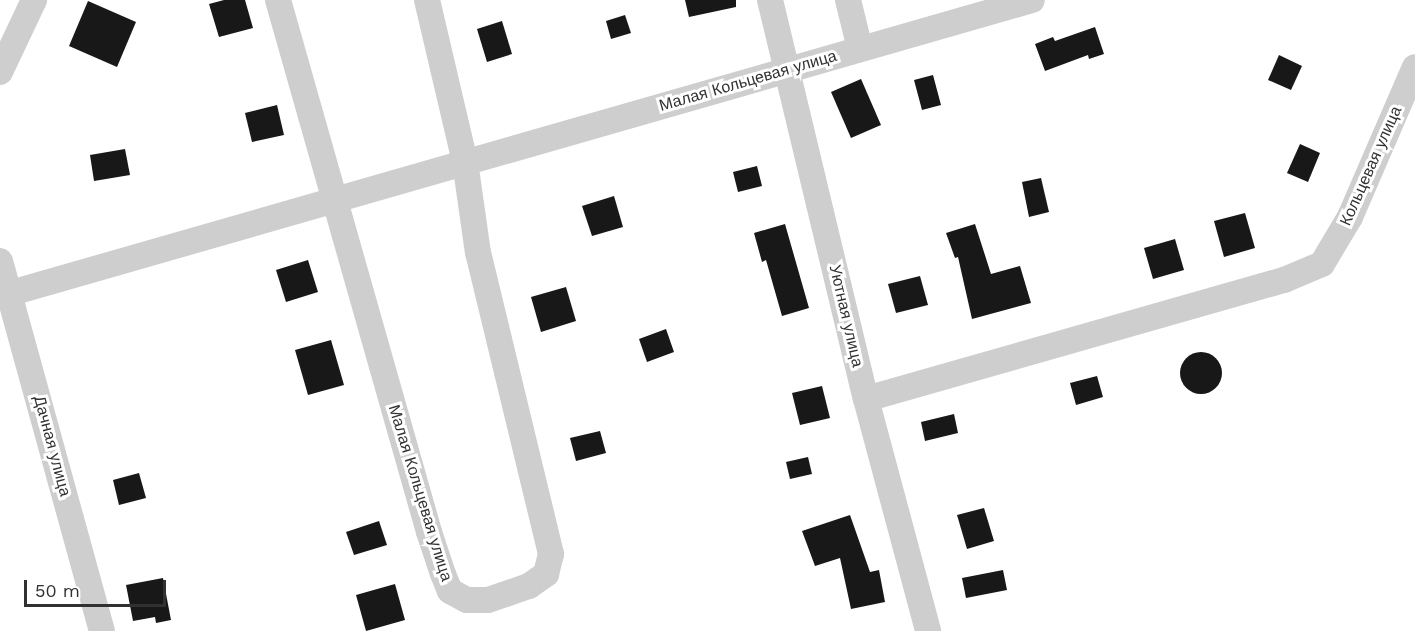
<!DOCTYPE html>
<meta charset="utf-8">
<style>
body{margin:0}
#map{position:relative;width:1415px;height:631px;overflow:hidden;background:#fff;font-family:"Work Sans",sans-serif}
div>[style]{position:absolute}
.building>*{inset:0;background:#181818}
.round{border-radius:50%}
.minor>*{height:26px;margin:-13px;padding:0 13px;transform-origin:13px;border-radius:13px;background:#cecece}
span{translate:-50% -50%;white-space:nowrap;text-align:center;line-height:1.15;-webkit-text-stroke:6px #fff;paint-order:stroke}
.street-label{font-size:16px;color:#313131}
.scale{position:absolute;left:24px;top:580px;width:142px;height:27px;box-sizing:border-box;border:3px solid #313131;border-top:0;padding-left:8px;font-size:18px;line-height:21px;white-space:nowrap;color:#313131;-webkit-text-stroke:4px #fff;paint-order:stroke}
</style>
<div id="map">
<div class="building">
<div style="clip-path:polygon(224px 0,245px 0,253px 28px,219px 37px,209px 4px)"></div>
<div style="clip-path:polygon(685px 0,736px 0,736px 7px,689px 17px)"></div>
<div style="clip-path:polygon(88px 1px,136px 22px,117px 67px,69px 46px)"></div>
<div style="clip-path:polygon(625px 15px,631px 33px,611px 39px,606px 21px)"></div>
<div style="clip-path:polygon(502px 21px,512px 54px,487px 62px,477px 29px)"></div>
<div style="clip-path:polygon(1095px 27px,1104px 54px,1089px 59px,1088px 55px,1045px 71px,1035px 44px,1053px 37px,1055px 41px)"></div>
<div style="clip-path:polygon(1279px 55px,1302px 66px,1291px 90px,1268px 80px)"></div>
<div style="clip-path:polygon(933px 75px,941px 105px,922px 110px,914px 80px)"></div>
<div style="clip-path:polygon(861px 79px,881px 125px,851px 138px,831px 92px)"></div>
<div style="clip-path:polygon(277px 105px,284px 135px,252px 142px,245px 113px)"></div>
<div style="clip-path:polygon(1300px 144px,1320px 153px,1308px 182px,1287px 173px)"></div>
<div style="clip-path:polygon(125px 149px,130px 175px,94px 181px,90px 155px)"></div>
<div style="clip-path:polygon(757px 166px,762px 186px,738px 192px,733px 172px)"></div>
<div style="clip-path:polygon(1041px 178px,1049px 212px,1029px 217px,1022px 182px)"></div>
<div style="clip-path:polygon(614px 196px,623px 227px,592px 236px,582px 206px)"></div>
<div style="clip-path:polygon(1245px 213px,1255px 248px,1224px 257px,1214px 221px)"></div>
<div style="clip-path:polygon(785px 224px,809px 308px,782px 316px,766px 260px,762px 262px,754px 233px)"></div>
<div style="clip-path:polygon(975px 224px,991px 274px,1020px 266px,1031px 303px,972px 319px,958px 257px,955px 258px,946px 233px)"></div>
<div style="clip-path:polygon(1175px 239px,1184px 270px,1153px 279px,1144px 248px)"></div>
<div style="clip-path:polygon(308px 260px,318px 292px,286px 302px,276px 270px)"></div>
<div style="clip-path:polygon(920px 276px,928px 305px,896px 313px,888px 284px)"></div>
<div style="clip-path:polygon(566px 287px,576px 321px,541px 332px,531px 297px)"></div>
<div style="clip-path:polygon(666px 329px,674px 352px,647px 362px,639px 339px)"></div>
<div style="clip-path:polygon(331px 340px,344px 385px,308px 395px,295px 350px)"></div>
<div class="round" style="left:1180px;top:352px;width:42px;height:42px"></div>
<div style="clip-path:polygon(1097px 376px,1103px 397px,1076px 405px,1070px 383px)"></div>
<div style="clip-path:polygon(822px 386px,830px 418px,800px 425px,792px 393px)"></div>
<div style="clip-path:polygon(954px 414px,958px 433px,925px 441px,921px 422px)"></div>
<div style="clip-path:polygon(600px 431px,606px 453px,576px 461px,570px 438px)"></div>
<div style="clip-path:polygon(808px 457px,812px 474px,790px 479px,786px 462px)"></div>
<div style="clip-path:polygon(139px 473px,146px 498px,119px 505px,113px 480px)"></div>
<div style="clip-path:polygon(984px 508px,994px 541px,967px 549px,957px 515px)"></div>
<div style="clip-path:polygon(850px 515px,870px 572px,879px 570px,885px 602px,851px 609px,840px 558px,815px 566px,802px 531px)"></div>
<div style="clip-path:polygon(379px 521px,387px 545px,354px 555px,346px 532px)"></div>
<div style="clip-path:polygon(1003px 570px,1007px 590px,966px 598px,962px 578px)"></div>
<div style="clip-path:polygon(163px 578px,171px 620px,156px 623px,155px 617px,133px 621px,126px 585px)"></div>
<div style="clip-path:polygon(395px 584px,405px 620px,366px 631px,356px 595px)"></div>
</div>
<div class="minor">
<div style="left:278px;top:0;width:553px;rotate:74.15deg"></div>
<div style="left:429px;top:532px;width:44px;rotate:71.6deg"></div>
<div style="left:443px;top:574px;width:18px;rotate:68deg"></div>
<div style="left:450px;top:591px;width:19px;rotate:28deg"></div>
<div style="left:467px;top:600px;width:21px"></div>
<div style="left:488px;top:600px;width:43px;rotate:-18.9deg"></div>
<div style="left:529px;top:586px;width:21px;rotate:-35deg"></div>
<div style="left:546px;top:574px;width:21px;rotate:-76deg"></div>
<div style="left:551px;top:554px;width:310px;rotate:-103.6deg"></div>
<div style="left:478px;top:253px;width:92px;rotate:-98.1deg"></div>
<div style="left:465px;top:162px;width:166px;rotate:-103.2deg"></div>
<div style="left:770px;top:0;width:410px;rotate:76.5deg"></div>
<div style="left:866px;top:399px;width:240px;rotate:75deg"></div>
<div style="left:848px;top:0;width:50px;rotate:76.2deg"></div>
<div style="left:0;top:72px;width:80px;rotate:-64.7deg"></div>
<div style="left:0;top:261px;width:384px;rotate:74.6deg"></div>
<div style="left:11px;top:293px;width:1062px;rotate:-16.01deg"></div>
<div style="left:866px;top:399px;width:435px;rotate:-15.9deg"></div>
<div style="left:1284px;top:280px;width:41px;rotate:-22.8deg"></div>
<div style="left:1322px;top:264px;width:55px;rotate:-59.2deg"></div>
<div style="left:1350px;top:217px;width:163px;rotate:-66.6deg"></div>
</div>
<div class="street-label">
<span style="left:748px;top:81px;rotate:-16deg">Малая Кольцевая улица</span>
<span style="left:1371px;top:166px;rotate:-66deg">Кольцевая улица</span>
<span style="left:846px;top:316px;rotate:77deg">Уютная улица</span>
<span style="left:52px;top:446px;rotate:75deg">Дачная улица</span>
<span style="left:420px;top:493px;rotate:73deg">Малая Кольцевая улица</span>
</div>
<div class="scale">50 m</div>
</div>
